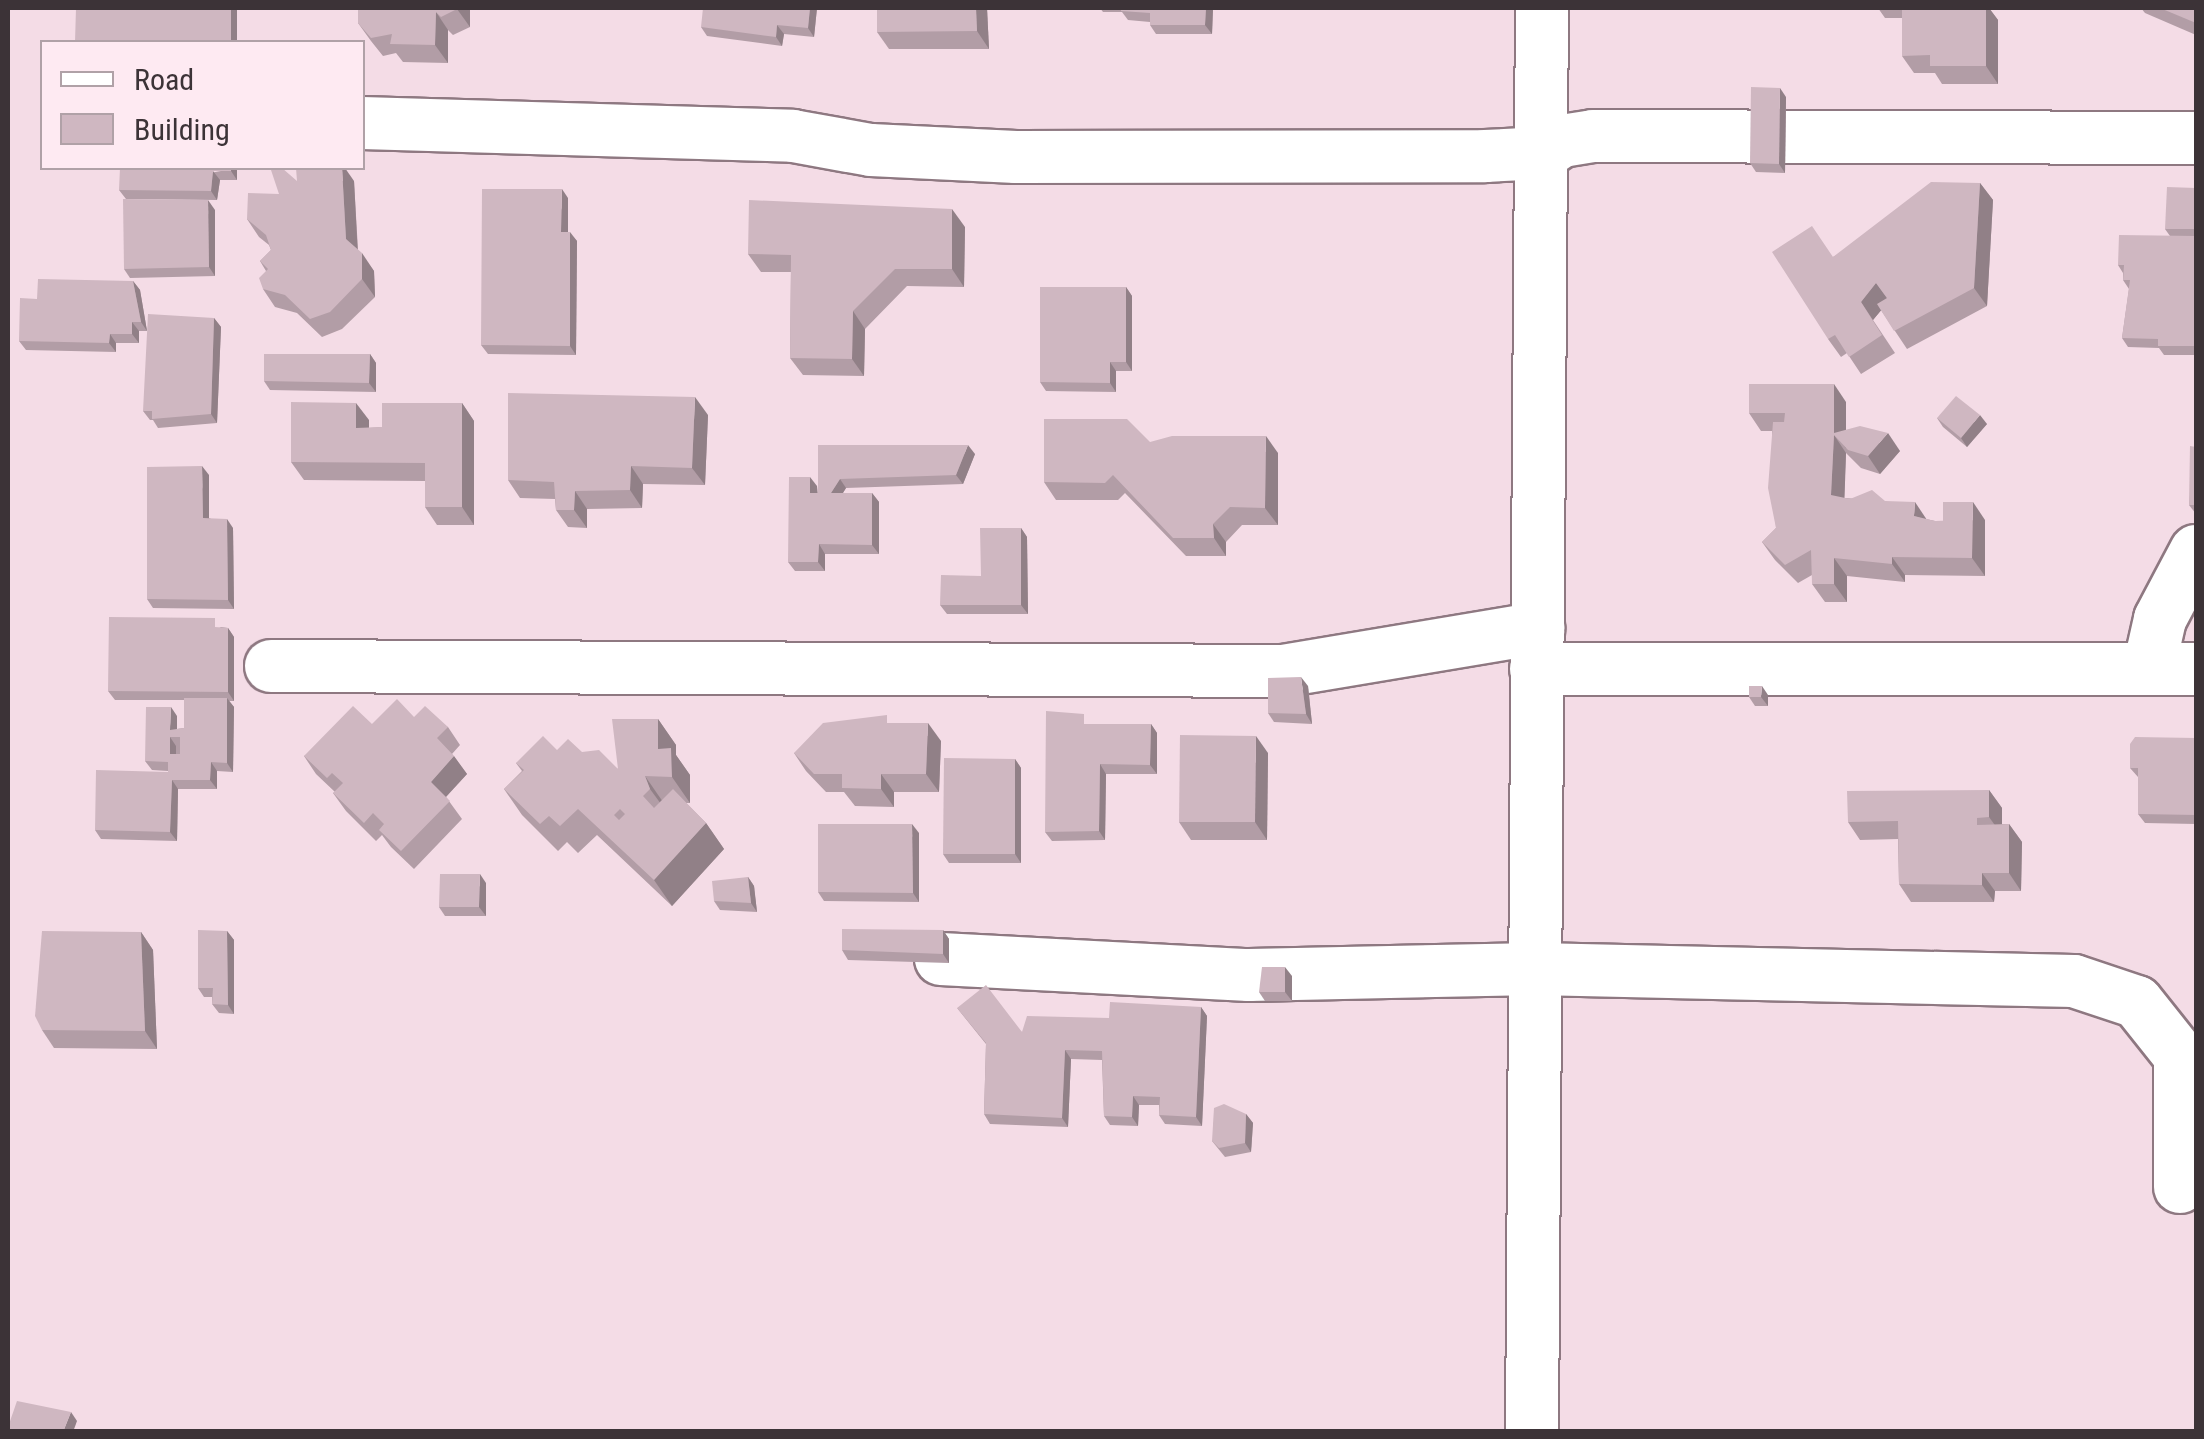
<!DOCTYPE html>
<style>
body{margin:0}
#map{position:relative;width:2204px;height:1439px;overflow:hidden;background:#f4dce6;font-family:"Roboto Condensed",sans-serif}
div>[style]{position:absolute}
.roads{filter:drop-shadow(2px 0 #8e7881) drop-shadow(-2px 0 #8e7881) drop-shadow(0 2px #8e7881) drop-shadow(0 -2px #8e7881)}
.minor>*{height:52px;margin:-26px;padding:0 26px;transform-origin:26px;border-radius:26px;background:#fff}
.wall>*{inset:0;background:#b29da6}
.shaded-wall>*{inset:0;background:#918087}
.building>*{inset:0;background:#cfb7c1}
span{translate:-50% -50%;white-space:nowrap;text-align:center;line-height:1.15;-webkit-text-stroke:9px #feeaf2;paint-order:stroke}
.frame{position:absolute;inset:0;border:10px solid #3c3337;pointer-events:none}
.legend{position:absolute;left:40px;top:40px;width:325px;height:130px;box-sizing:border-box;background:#feeaf2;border:2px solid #b0a1a7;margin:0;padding:12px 18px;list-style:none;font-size:30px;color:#3c3337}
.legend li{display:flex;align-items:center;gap:20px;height:50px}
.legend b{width:50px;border:2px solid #b0a1a7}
</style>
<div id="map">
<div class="roads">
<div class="minor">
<div style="left:362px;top:123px;width:431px;rotate:1.7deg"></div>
<div style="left:793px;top:136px;width:79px;rotate:10.2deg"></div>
<div style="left:871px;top:150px;width:145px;rotate:2.8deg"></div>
<div style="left:1016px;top:157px;width:469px;rotate:-0.1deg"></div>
<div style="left:1485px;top:156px;width:59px;rotate:-2.9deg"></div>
<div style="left:1544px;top:153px;width:22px;rotate:-34deg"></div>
<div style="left:1562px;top:141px;width:31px;rotate:-9deg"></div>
<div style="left:1593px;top:136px;width:603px;rotate:0.19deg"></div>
<div style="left:271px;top:666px;width:1011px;rotate:0.28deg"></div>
<div style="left:1282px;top:671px;width:260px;rotate:-9.5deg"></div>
<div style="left:2149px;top:668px;width:50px;rotate:-77.3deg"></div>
<div style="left:2160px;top:619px;width:77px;rotate:-62.1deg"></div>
<div style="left:1536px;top:669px;width:660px"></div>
<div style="left:941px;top:959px;width:308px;rotate:3deg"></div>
<div style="left:1249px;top:975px;width:287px;rotate:-1.2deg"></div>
<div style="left:1536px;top:969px;width:538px;rotate:1.28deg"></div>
<div style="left:2074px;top:981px;width:66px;rotate:18.4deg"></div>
<div style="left:2137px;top:1002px;width:69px;rotate:51.5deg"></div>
<div style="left:2180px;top:1056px;width:131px;rotate:90deg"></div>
<div style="left:1532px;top:1432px;width:1424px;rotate:-89.6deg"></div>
</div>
</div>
<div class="wall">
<div style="clip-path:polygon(358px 8px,470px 8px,470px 27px,453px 35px,448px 30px,448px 63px,403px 62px,396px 53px,383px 56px,371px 41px,358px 23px)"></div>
<div style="clip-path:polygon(817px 8px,814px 37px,784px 34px,782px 46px,707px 36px,701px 27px)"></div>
<div style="clip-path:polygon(987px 8px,989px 49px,889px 49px,877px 32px)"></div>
<div style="clip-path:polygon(1100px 8px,1213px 8px,1212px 34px,1156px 34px,1150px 25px,1150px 22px,1128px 20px,1122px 12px,1103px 12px)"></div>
<div style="clip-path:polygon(1878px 8px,1989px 8px,1998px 20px,1998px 84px,1942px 84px,1935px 73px,1914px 73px,1902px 56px,1902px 18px,1885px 18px)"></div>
<div style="clip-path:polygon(2141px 8px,2196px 8px,2196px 35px,2145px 13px)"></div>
<div style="clip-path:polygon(1786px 97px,1785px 173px,1756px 172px,1750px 163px)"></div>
<div style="clip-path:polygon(237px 168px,237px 180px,220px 180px,217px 200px,126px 199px,119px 190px)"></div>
<div style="clip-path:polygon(297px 181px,354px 181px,358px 250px,374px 271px,375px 297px,342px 329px,322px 337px,297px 313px,275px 307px,263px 289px,266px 271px,260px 261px,271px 250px,269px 245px,259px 237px,247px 219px)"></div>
<div style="clip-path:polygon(1980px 183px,1993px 200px,1987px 306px,1907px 349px,1881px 310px,1873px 320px,1895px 353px,1861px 374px,1847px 353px,1841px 357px,1828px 339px,1833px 257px)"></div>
<div style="clip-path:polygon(2196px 188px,2196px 355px,2164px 355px,2159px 348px,2128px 347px,2122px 338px,2129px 289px,2123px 280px,2123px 273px,2118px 265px,2170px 236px,2165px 229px)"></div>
<div style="clip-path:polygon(568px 198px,568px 232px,577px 241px,576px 355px,488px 354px,481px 345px)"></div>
<div style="clip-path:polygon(215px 210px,215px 276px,130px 278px,124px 269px)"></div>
<div style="clip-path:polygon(965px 227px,964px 287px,907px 286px,865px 329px,864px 376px,803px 375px,790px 358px,791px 272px,761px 272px,748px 254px)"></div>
<div style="clip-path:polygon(133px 281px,140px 290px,147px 331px,139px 331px,139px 343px,116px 343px,116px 352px,26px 350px,19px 341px,37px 299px)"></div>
<div style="clip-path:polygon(1126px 287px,1132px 296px,1132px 371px,1116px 371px,1116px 392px,1046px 391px,1040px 382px)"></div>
<div style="clip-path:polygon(214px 318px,221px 327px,217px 423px,158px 428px,153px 420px,150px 420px,143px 411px)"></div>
<div style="clip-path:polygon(370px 354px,376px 363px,376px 392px,270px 390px,264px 381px)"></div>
<div style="clip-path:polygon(1846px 402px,1846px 430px,1900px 451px,1880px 474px,1861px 468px,1846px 453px,1844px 498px,1885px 501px,1926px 519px,1935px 521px,1985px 520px,1985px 576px,1905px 575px,1905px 582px,1847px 576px,1847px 602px,1825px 602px,1812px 584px,1812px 575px,1798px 583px,1775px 560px,1762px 542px,1776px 528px,1772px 431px,1761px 431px,1749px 413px)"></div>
<div style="clip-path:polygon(462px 403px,474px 421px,474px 525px,437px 525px,425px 507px,425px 481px,304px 480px,291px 462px,369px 420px,369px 428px,382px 427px)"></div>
<div style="clip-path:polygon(708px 415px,705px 485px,643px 484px,642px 508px,587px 509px,587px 528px,568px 527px,556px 510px,555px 499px,520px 498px,508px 480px)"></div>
<div style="clip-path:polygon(1937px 418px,1987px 424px,1967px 447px,1943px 427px)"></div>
<div style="clip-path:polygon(1150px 442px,1278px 453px,1278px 525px,1242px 525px,1226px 542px,1226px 556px,1186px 556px,1125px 493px,1118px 500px,1056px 500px,1044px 482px)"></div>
<div style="clip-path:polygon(818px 445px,975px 454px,963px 484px,846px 488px,843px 493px,872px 493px,879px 502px,879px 554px,825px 554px,825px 571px,795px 571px,788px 562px,817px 486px,818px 493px)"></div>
<div style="clip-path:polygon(2196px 447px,2196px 514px,2189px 505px)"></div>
<div style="clip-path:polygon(209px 475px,209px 518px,233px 528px,234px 609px,153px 608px,147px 599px)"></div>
<div style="clip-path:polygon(1021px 528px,1027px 537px,1028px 614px,947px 614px,940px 605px,981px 576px)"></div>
<div style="clip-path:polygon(221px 627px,228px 628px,234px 637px,234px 701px,229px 701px,234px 707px,233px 772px,217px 771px,217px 789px,178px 789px,177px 841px,101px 839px,95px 830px,168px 772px,168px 771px,152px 770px,145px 761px,177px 716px,177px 729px,184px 728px,184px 700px,115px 700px,108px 691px)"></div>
<div style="clip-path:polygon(1308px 686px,1312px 724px,1274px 722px,1268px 713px)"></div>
<div style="clip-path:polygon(1768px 695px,1768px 706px,1755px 706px,1749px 697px)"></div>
<div style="clip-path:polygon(414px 717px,448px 727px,460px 745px,452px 754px,467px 774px,446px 797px,462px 819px,414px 869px,391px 847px,382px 835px,376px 841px,346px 811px,333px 793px,335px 792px,316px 774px,304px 756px,372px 724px)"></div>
<div style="clip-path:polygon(658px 719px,676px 745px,676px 755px,690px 775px,690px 803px,686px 803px,706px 823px,724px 849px,672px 906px,597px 835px,578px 853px,567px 842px,558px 851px,522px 815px,504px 789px,522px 771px,516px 763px,557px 750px,582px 752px,618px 769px)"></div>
<div style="clip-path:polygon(893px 723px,941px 741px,939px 792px,894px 792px,894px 807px,855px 806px,844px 792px,826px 792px,806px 771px,794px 753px)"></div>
<div style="clip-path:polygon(1091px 724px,1151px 724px,1157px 733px,1157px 774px,1106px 774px,1105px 840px,1052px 841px,1045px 832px)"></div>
<div style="clip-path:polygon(2196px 738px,2196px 824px,2145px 823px,2138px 814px,2138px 777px,2130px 768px)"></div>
<div style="clip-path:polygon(1268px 753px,1267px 840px,1191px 840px,1179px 822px)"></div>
<div style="clip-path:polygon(1015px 759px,1021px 768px,1021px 863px,949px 863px,943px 854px)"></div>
<div style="clip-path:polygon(1989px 790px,2002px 808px,2002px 824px,2009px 824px,2022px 842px,2021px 891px,1995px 891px,1994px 902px,1911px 902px,1899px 884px,1898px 839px,1860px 840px,1848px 822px)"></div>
<div style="clip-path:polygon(919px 833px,919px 902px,824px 901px,818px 892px)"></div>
<div style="clip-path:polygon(748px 877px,754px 886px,757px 912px,720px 910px,714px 901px)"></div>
<div style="clip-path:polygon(486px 883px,486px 916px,445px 916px,439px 907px)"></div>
<div style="clip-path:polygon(943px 930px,949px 939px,949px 963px,848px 960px,842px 950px)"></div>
<div style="clip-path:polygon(227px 931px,234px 940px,234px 1014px,219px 1013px,212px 1004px,212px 997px,204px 997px,198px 988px)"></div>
<div style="clip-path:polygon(141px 932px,153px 950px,157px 1049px,54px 1048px,42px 1030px)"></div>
<div style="clip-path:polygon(1292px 976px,1292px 1001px,1265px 1001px,1259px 992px)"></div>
<div style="clip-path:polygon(1201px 1007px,1207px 1016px,1202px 1126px,1165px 1124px,1159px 1115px,1159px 1105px,1139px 1105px,1138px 1126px,1110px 1125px,1104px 1116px,1102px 1060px,1071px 1059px,1068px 1127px,990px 1124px,984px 1114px,986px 1044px,957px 1008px,1022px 1032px,1109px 1018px)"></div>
<div style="clip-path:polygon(1246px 1114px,1253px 1123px,1251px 1152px,1225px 1157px,1212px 1141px)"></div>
</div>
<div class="shaded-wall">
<div style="clip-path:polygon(231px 8px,237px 8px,237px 42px,231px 42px)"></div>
<div style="clip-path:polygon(457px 8px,470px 8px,470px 27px,457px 9px)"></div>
<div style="clip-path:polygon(810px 8px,817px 8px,814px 37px,808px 28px)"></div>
<div style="clip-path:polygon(976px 8px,987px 8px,989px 49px,977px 31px)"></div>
<div style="clip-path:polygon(1206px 8px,1213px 8px,1212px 34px,1205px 25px)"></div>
<div style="clip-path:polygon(1986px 8px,1989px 8px,1998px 20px,1998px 84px,1986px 66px)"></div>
<div style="clip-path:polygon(436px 12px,448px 30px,448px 63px,435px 45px)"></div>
<div style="clip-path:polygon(777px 25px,784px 34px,782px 46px,776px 37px)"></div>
<div style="clip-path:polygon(1780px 88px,1786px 97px,1785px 173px,1779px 164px)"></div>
<div style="clip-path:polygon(231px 168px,237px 168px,237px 180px,231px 171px)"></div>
<div style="clip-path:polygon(342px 168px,345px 168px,354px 181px,358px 257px,346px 239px)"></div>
<div style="clip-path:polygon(213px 171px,220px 180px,217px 200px,211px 191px)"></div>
<div style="clip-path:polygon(1980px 183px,1993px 200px,1987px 306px,1974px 288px)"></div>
<div style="clip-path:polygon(562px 189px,568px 198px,568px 241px,561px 232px)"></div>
<div style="clip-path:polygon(208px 200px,215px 210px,215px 276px,209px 267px)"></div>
<div style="clip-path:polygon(952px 209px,965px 227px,964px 287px,952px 269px)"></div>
<div style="clip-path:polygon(570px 232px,577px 241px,576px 355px,570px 346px)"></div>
<div style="clip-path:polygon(362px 253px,374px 271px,375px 297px,362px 279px)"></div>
<div style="clip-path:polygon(133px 281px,140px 290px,147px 331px,141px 322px)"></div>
<div style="clip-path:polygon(1876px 283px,1889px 301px,1873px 320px,1895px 353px,1861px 302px)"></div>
<div style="clip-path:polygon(1126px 287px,1132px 296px,1132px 371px,1126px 362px)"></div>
<div style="clip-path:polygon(853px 311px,865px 329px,864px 376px,852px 359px)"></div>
<div style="clip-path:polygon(214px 318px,221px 327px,217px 423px,211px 414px)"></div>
<div style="clip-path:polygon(132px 322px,139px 331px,139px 343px,132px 334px)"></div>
<div style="clip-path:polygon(110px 334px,116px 343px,116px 352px,109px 343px)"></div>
<div style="clip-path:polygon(370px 354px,376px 363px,376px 392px,369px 383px)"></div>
<div style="clip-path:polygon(1110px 362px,1116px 371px,1116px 392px,1110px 383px)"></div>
<div style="clip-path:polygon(1834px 384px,1846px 402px,1846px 448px,1834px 433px)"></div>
<div style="clip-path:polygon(695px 397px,708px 415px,705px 485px,692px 468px)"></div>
<div style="clip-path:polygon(356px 403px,369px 420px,369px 446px,356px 428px)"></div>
<div style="clip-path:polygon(462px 403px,474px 421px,474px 525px,462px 507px)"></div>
<div style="clip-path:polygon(1980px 415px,1987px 424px,1967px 447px,1961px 438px)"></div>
<div style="clip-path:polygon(1888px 433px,1900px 451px,1880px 474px,1868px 456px)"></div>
<div style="clip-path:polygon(1834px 435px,1846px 453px,1844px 513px,1831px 495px)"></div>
<div style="clip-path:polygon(1266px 436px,1278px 453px,1278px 525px,1265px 508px)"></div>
<div style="clip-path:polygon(968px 445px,975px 454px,963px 484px,956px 475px)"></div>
<div style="clip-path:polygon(202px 466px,209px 475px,209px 527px,203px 518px)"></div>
<div style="clip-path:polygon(631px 466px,643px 484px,642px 508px,630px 490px)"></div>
<div style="clip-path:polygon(810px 477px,817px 486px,817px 502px,810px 493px)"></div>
<div style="clip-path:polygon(840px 479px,846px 488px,837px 502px,831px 493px)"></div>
<div style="clip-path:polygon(575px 491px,587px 509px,587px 528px,574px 510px)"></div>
<div style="clip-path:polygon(872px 493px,879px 502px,879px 554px,872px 545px)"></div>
<div style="clip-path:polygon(1915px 502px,1927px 520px,1914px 516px)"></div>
<div style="clip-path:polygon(1973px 502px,1985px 520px,1985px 576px,1972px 558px)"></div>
<div style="clip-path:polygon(227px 519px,233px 528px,234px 609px,228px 600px)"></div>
<div style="clip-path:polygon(1213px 524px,1226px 542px,1226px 556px,1214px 538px)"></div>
<div style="clip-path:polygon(1021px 528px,1027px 537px,1028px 614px,1021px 605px)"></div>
<div style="clip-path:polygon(819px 544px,825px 554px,825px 571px,818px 562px)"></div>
<div style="clip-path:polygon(1892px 557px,1905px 575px,1905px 582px,1892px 564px)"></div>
<div style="clip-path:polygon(1834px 558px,1847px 576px,1847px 602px,1834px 584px)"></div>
<div style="clip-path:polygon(228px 628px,234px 637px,234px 701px,228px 692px)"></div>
<div style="clip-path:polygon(1301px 677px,1308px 686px,1312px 724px,1306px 714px)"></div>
<div style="clip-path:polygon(1762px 686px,1768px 695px,1768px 706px,1761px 697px)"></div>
<div style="clip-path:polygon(227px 698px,234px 707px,233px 772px,227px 763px)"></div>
<div style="clip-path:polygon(171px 707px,177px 716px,177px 737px,170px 730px)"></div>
<div style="clip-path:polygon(658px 719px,676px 745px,676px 755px,690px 775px,690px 803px,672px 777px,658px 749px)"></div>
<div style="clip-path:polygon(928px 723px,941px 741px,939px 792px,926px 774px)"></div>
<div style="clip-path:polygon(1151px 724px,1157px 733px,1157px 774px,1150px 765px)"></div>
<div style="clip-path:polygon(1256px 736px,1268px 753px,1267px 840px,1255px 822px)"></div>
<div style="clip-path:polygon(170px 737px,176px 746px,176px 763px,170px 754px)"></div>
<div style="clip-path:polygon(454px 756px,467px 774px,443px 800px,431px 782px)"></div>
<div style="clip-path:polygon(1015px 759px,1021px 768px,1021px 863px,1015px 854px)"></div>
<div style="clip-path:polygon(211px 762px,217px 771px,217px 789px,210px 780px)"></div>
<div style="clip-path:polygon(1100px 764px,1106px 774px,1105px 840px,1099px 831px)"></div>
<div style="clip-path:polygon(881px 774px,894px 792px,894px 807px,881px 789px)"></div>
<div style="clip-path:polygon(645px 776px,663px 802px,669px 815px,650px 789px)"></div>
<div style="clip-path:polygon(172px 780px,178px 789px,177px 841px,170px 832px)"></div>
<div style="clip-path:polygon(1989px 790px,2002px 808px,2002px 835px,1989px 817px)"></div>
<div style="clip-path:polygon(706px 823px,724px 849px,672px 906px,654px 880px)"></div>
<div style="clip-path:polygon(912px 824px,919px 833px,919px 902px,913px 893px)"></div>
<div style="clip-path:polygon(2009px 824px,2022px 842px,2021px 891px,2009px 873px)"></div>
<div style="clip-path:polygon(1982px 873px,1995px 891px,1994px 902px,1982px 885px)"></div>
<div style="clip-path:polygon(480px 874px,486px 883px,486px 916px,479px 907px)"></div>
<div style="clip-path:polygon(748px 877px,754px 886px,757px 912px,751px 903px)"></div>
<div style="clip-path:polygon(943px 930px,949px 939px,949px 963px,943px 954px)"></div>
<div style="clip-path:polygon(227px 931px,234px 940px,234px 1014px,228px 1005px)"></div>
<div style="clip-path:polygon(141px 932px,153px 950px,157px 1049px,145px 1031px)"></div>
<div style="clip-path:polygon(1285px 967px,1292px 976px,1292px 1001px,1285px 992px)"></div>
<div style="clip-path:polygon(1201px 1007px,1207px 1016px,1202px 1126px,1196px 1117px)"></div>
<div style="clip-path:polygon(1065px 1050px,1071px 1059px,1068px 1127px,1062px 1118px)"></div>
<div style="clip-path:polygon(1133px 1096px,1139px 1105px,1138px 1126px,1132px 1117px)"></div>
<div style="clip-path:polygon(1246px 1114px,1253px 1123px,1251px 1152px,1245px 1143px)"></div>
<div style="clip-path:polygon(71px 1412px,77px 1421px,73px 1432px,63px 1432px)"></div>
</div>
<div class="building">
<div style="clip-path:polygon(76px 8px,114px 10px,115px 8px,231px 8px,231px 42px,193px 42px,185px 41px,185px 42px,75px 42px)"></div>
<div style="clip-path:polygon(358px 8px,457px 8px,457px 9px,441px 17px,436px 12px,435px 45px,390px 44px,392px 34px,371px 38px,358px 23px)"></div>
<div style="clip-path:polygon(703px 8px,810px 8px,808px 28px,777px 25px,776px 37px,701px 27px)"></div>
<div style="clip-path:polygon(877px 8px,976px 8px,977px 31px,877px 32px)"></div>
<div style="clip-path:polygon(1121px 8px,1206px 8px,1205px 25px,1150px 25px,1150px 13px,1121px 11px)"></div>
<div style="clip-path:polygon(1902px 8px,1986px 8px,1986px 66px,1930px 66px,1930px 55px,1902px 56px)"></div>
<div style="clip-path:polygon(2160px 8px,2196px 8px,2196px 23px)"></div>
<div style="clip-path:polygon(1751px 87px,1780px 88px,1779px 164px,1750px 163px)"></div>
<div style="clip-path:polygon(120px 168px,231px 168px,231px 171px,213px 171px,211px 191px,119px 190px)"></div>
<div style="clip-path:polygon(273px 168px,282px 168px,297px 181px,296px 168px,342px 168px,346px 239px,362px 253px,362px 279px,330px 312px,310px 319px,285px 295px,263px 289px,259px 278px,268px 269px,260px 261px,271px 250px,266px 235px,247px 219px,248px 193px,279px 194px,271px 170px)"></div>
<div style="clip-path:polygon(1931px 182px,1980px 183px,1974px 288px,1894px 331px,1877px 304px,1887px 298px,1876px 283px,1861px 302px,1882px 335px,1849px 357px,1835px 335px,1828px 339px,1772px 252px,1812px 226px,1833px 257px)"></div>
<div style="clip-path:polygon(2167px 187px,2196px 188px,2196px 229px,2165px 229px)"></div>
<div style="clip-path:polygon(482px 189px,562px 189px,561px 232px,570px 232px,570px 346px,481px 345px)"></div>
<div style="clip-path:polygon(123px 199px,208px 200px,209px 267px,124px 269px)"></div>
<div style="clip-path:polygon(749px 200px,952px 209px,952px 269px,895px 269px,853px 311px,852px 359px,790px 358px,791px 255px,748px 254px)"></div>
<div style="clip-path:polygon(2119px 235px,2196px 236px,2196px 346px,2158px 346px,2158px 339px,2122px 338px,2130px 280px,2123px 280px,2124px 265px,2118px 265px)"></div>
<div style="clip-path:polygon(38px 279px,133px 281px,141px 322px,132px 322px,132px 334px,110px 334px,109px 343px,19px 341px,20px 298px,37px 299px)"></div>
<div style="clip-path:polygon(1040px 287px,1126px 287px,1126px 362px,1110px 362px,1110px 383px,1040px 382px)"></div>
<div style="clip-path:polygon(148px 314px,214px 318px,211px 414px,152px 419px,152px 411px,143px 411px)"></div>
<div style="clip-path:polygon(264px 354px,370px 354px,369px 383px,264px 381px)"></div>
<div style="clip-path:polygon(1749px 384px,1834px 384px,1834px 433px,1860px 426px,1888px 433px,1868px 456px,1848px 450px,1834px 435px,1831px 495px,1850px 499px,1872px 490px,1885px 501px,1915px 502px,1914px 516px,1935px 521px,1943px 521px,1943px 502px,1973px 502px,1972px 558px,1892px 557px,1892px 564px,1834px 558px,1834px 584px,1812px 584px,1811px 550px,1785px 565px,1762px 542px,1776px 528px,1768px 488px,1773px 422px,1784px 422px,1785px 413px,1749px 413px)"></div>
<div style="clip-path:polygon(508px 393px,695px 397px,692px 468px,631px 466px,630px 490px,575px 491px,574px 510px,556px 510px,554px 482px,508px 480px)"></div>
<div style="clip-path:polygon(1956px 396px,1980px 415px,1961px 438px,1937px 418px)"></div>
<div style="clip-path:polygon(291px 402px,356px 403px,356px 428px,382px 427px,382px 403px,462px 403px,462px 507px,425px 507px,425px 463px,291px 462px)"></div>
<div style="clip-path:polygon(1044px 419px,1127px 419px,1150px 442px,1172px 436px,1266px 436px,1265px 508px,1230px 507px,1213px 524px,1214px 538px,1173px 538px,1113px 475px,1105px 483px,1044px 482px)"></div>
<div style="clip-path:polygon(818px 445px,968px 445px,956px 475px,840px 479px,831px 493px,872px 493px,872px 545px,819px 544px,818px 562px,788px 562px,789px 477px,810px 477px,810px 493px,818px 493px)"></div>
<div style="clip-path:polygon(2190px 446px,2196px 447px,2196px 505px,2189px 505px)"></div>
<div style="clip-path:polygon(202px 466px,203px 518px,227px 519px,228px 600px,147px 599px,147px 467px)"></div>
<div style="clip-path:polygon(980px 528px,1021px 528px,1021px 605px,940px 605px,941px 575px,981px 576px)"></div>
<div style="clip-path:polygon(109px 617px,215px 618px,215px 627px,228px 628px,228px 692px,108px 691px)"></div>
<div style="clip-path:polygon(1301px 677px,1306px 714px,1268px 713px,1268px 678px)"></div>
<div style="clip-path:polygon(1749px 686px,1762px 686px,1761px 697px,1749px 697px)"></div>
<div style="clip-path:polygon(evenodd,184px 698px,227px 698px,227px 763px,211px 762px,210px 780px,172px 780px,170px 832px,95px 830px,96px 770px,168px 772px,168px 762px,145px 761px,146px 707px,171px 707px,170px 730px,184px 728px,184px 698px,170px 737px,180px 737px,180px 754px,170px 754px,170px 737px)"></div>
<div style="clip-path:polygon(397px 699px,414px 717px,425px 706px,448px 727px,437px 738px,454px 756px,431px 782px,450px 801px,401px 851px,379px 830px,384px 824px,373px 813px,364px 823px,333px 793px,343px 783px,332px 773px,327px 778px,304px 756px,353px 706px,372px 724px)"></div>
<div style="clip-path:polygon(1046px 711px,1084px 714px,1084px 724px,1151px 724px,1150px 765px,1100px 764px,1099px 831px,1045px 832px)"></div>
<div style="clip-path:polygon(887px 715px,887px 723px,928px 723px,926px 774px,881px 774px,881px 789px,842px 788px,842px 774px,814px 774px,794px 753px,823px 723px)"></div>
<div style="clip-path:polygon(evenodd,612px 719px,658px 719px,658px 749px,671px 748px,672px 777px,645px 776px,650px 789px,643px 796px,654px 808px,673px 789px,706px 823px,654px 880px,578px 809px,560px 826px,549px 816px,540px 824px,504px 789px,524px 770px,516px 763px,543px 736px,557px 750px,568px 739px,582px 752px,599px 750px,618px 769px,612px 719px,620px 809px,625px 814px,619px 820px,614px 815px,620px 809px)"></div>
<div style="clip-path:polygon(1180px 735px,1256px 736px,1255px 822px,1179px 822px)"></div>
<div style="clip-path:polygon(2135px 737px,2196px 738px,2196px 815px,2138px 814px,2138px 768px,2130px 768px,2130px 744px)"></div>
<div style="clip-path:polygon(944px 758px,1015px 759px,1015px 854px,943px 854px)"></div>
<div style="clip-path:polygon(1989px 790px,1989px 817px,1977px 818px,1977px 825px,2009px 824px,2009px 873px,1982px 873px,1982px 885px,1899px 884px,1898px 821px,1848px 822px,1847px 791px)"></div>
<div style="clip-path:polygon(818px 824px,912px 824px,913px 893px,818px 892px)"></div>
<div style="clip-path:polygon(440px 874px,480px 874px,479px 907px,439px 907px)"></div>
<div style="clip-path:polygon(748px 877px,751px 903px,714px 901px,712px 881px)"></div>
<div style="clip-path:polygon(842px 929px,943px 930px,943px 954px,842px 950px)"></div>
<div style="clip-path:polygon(198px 930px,227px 931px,228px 1005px,212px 1004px,213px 988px,198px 988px)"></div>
<div style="clip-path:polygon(42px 931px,141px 932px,145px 1031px,42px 1030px,35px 1016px)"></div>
<div style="clip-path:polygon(1262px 967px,1285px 967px,1285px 992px,1259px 992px)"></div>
<div style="clip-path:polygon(986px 985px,1022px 1032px,1027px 1016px,1109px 1018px,1110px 1002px,1201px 1007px,1196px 1117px,1159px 1115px,1160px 1097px,1133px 1096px,1132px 1117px,1104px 1116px,1102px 1051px,1065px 1050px,1062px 1118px,984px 1114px,986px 1043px,957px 1008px)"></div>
<div style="clip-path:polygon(1224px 1104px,1246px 1114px,1245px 1143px,1219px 1148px,1212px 1141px,1214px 1108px)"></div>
<div style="clip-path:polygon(17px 1401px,71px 1412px,63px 1432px,8px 1432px,8px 1427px)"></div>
</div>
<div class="frame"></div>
<ul class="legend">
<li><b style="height:12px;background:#fff"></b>Road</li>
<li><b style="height:28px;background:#cfb7c1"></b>Building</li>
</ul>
</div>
